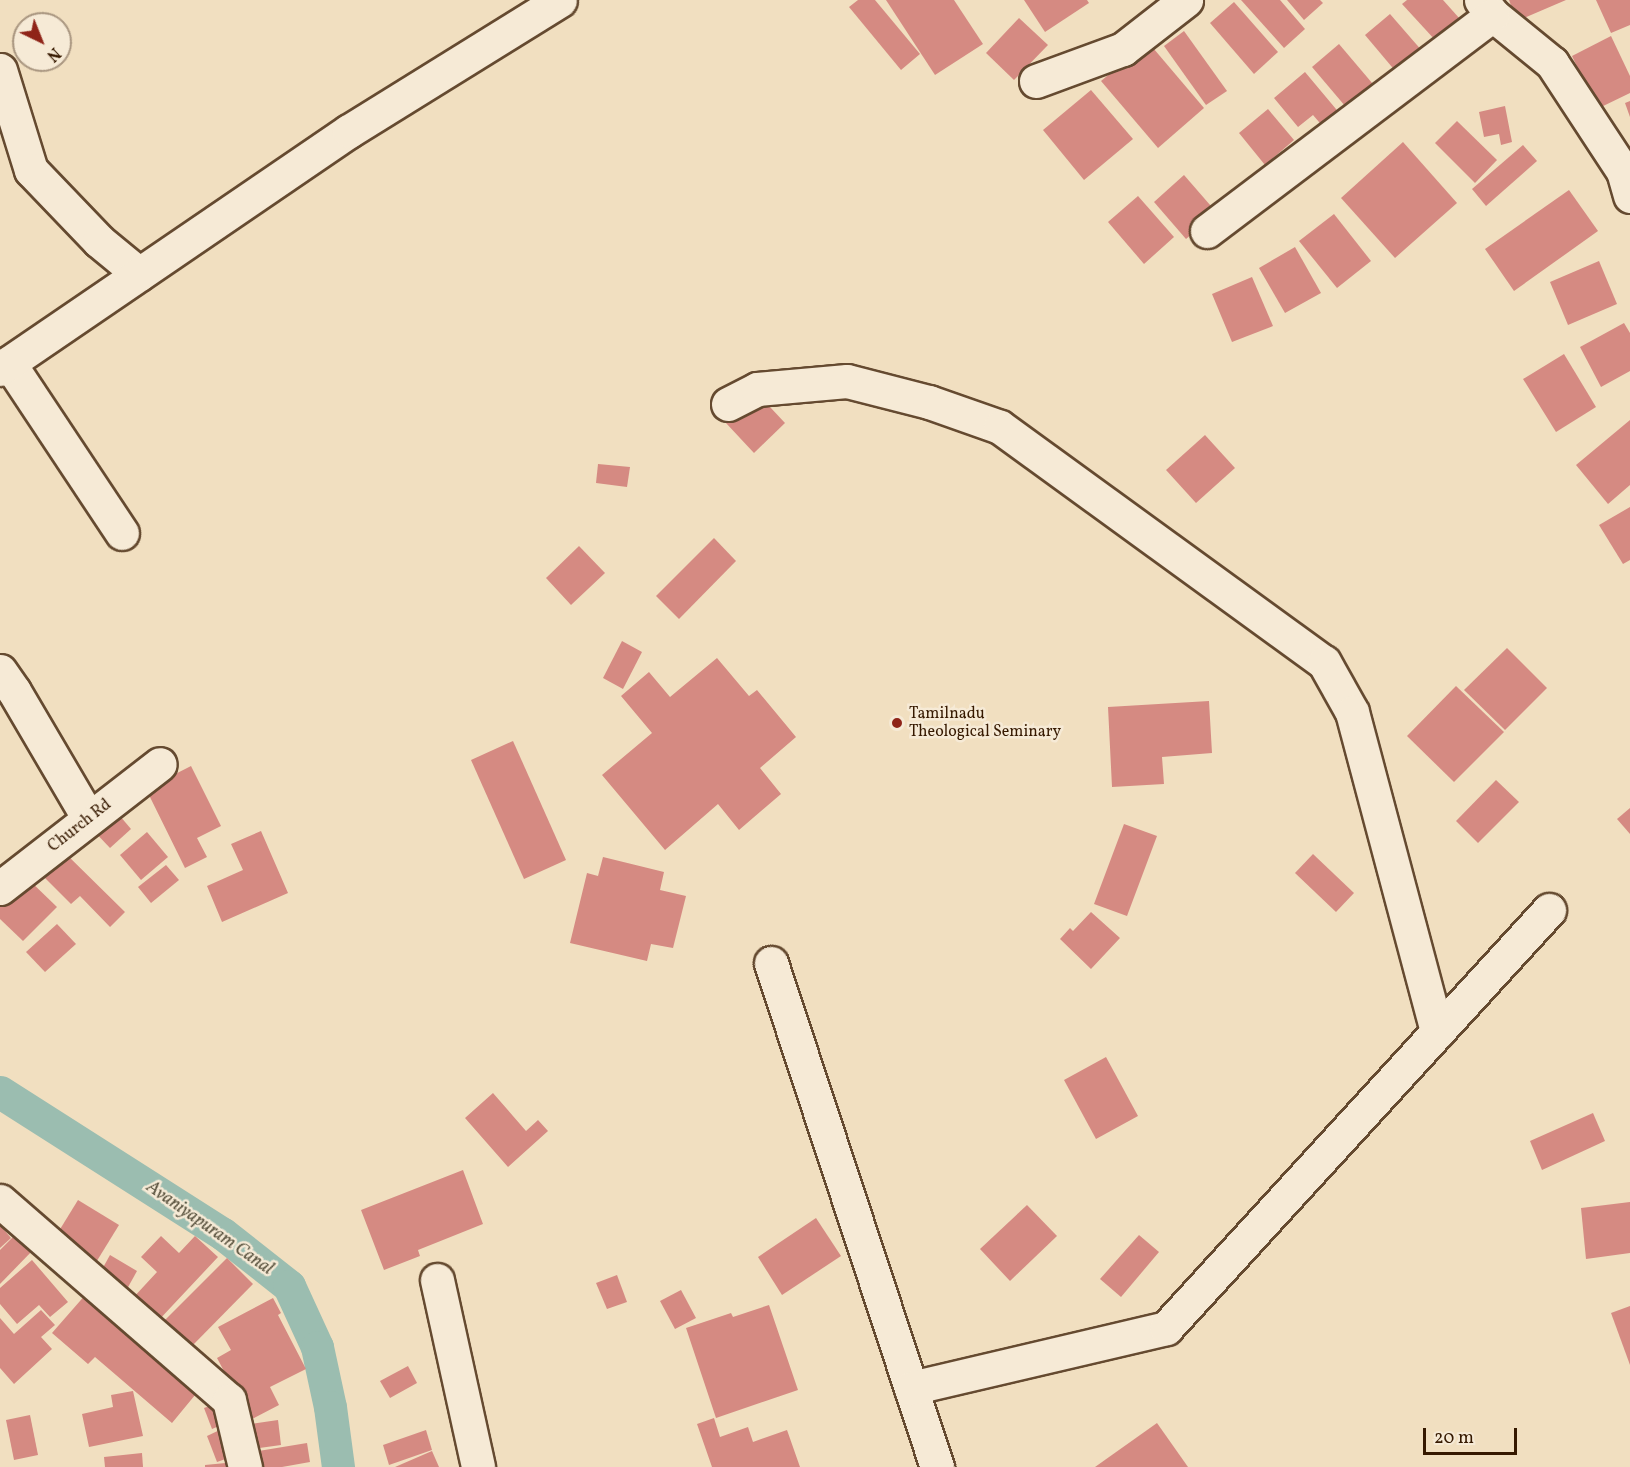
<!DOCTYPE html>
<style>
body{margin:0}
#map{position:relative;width:1630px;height:1467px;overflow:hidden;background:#f1dfc0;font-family:Vollkorn,serif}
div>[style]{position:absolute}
.canal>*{height:33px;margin:-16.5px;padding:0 16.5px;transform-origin:16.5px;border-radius:16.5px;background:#9bbdb0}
.building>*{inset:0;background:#d58a82}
.roads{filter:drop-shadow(2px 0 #654a30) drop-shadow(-2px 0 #654a30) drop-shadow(0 2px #654a30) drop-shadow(0 -2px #654a30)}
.street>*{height:33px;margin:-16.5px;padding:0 16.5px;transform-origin:16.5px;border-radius:16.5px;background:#f6ead6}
.dots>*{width:16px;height:16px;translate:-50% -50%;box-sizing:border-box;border:3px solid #f6ead6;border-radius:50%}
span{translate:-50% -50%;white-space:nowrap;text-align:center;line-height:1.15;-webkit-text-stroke:5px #f6ead6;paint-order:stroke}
.poi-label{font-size:16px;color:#361900}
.left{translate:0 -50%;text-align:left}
.street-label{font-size:16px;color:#361900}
.water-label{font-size:18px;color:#59523e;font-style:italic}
.north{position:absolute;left:12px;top:12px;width:60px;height:60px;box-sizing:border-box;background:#f6ead6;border:2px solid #a99680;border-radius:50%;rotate:137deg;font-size:16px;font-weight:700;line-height:24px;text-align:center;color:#361900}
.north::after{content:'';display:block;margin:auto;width:21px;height:27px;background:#8f2418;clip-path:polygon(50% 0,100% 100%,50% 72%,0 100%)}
.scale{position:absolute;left:1423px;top:1428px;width:94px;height:27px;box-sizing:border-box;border:3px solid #361900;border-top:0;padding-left:8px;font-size:18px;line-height:21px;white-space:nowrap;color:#361900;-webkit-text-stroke:4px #f6ead6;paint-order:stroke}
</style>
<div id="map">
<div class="canal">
<div style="left:0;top:1092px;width:264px;rotate:32.5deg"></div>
<div style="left:223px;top:1234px;width:84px;rotate:38.2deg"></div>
<div style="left:289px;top:1286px;width:67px;rotate:65.3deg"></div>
<div style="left:317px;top:1347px;width:61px;rotate:77.8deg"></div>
<div style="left:330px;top:1407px;width:61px;rotate:82.4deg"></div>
</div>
<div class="building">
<div style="clip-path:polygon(858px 0,875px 0,920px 54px,901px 70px,849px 7px)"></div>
<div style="clip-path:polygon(886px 0,954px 0,983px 44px,935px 75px)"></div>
<div style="clip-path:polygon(1024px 0,1087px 0,1089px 3px,1045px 32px)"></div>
<div style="clip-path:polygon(1241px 0,1280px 0,1305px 29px,1284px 48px)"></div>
<div style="clip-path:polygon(1287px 0,1320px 0,1323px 3px,1304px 20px)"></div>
<div style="clip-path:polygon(1407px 0,1443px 0,1460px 19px,1436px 41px,1402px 4px)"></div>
<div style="clip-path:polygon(1509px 0,1566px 0,1517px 21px)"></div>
<div style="clip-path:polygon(1596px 0,1630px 0,1630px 25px,1611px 33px)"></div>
<div style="clip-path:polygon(1234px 2px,1278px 52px,1254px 74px,1210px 23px)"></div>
<div style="clip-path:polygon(1390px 14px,1423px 52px,1397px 73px,1365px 35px)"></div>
<div style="clip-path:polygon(1019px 18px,1048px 45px,1014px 80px,986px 53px)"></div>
<div style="clip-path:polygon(1184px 31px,1227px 91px,1206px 105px,1164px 46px)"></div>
<div style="clip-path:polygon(1611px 36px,1630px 76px,1630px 93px,1597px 109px,1572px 56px)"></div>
<div style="clip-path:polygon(1148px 42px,1204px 108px,1158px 148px,1101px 81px)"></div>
<div style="clip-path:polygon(1339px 44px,1378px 90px,1351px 113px,1312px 67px)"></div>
<div style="clip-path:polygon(1305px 72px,1341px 115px,1325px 129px,1313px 115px,1298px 127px,1274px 98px)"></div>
<div style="clip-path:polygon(1091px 90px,1133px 139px,1084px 180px,1043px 130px)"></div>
<div style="clip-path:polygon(1630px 101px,1630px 117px,1625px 103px)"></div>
<div style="clip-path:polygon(1505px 106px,1512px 142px,1501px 145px,1499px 134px,1484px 137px,1479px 112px)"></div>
<div style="clip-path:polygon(1268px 109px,1294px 140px,1265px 165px,1239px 133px)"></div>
<div style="clip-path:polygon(1457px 121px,1497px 160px,1475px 183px,1435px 143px)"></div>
<div style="clip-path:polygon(1403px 142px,1457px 203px,1395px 258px,1341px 198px)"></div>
<div style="clip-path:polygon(1523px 145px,1537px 161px,1486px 206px,1472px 189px)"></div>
<div style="clip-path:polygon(1184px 175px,1217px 213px,1186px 239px,1154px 202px)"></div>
<div style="clip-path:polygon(1569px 190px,1598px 231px,1514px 291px,1485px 249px)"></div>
<div style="clip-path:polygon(1138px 196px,1174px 237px,1144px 264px,1108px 222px)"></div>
<div style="clip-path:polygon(1334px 214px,1371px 261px,1337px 288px,1299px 241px)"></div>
<div style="clip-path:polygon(1295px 247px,1321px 293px,1285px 313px,1259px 268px)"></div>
<div style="clip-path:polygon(1599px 261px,1617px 304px,1568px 325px,1550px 282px)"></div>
<div style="clip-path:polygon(1252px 277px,1273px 326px,1232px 342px,1212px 294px)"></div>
<div style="clip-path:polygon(1624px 323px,1630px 333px,1630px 371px,1601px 387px,1580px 347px)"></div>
<div style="clip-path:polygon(1564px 354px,1596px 407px,1556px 432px,1523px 379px)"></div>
<div style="clip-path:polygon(756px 392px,785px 423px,754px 453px,725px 422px)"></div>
<div style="clip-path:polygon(1630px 420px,1630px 485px,1608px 504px,1576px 465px)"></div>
<div style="clip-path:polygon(1205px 435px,1235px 468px,1196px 503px,1166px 470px)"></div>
<div style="clip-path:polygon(598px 464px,630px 467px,627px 487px,596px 483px)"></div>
<div style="clip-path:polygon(1630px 507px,1630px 560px,1623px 564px,1599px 525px)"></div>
<div style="clip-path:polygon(714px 538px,736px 561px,679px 619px,656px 596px)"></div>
<div style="clip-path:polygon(579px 546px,605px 573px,571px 605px,546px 578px)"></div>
<div style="clip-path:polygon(622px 641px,642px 652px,623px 689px,603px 678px)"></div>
<div style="clip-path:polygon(1507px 648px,1547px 688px,1505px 730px,1464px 690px)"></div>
<div style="clip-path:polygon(717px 658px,749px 696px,757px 690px,796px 737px,760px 768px,781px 794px,739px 830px,718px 804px,665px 850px,602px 775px,652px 733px,621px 696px,649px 672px,670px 697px)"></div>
<div style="clip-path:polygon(1456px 686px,1504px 732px,1454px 782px,1407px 736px)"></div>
<div style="clip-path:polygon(1209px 701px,1212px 753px,1162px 757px,1164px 784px,1112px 787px,1108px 707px)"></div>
<div style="clip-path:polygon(513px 741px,566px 860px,524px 879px,471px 760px)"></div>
<div style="clip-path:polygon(191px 766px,221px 826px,197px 838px,207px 857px,185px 868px,146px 789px)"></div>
<div style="clip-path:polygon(1496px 780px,1519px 802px,1478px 843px,1456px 821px)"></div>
<div style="clip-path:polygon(1630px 808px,1630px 834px,1617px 819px)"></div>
<div style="clip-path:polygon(114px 809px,131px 829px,110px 848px,92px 829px)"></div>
<div style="clip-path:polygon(1124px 824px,1157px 836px,1127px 916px,1094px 904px)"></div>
<div style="clip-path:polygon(261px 831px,288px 893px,222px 922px,207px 886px,243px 870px,231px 844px)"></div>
<div style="clip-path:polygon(147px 832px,168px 857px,141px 880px,120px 855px)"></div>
<div style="clip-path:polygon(63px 851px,125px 912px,110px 927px,80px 896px,71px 904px,41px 874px)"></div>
<div style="clip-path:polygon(1313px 854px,1354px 893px,1336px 912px,1295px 873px)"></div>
<div style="clip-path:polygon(603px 857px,664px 872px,660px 890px,686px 896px,673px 948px,651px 944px,647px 961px,570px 943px,587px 873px,598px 876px)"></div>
<div style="clip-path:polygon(166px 865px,179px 880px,151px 903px,138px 887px)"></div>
<div style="clip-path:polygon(27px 878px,57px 907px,23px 941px,0 919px,0 906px)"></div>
<div style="clip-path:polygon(1091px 912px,1120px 938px,1091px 969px,1060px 939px,1070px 928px,1073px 931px)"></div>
<div style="clip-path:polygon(57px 924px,76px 944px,45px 972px,26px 952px)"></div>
<div style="clip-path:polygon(1106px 1057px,1138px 1116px,1096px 1139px,1064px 1080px)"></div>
<div style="clip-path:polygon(493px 1093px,526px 1131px,538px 1120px,548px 1131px,508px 1167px,465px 1118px)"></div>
<div style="clip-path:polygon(1593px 1113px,1605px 1141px,1542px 1170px,1530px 1141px)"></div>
<div style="clip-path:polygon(463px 1170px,483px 1224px,418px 1250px,420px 1256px,384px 1270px,361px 1210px)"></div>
<div style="clip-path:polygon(78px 1200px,119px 1225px,95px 1264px,54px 1239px)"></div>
<div style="clip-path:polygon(1630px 1202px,1630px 1253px,1586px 1259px,1581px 1208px)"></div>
<div style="clip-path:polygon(1027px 1205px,1057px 1236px,1010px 1281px,980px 1249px)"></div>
<div style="clip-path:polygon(816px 1218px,841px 1256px,782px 1295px,758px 1257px)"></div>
<div style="clip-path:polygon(0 1225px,11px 1238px,0 1248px)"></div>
<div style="clip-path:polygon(17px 1233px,34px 1249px,0 1284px,0 1250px)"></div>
<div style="clip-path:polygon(1139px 1235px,1159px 1252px,1121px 1297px,1100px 1279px)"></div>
<div style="clip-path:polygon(161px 1236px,179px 1253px,195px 1236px,218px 1257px,157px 1322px,132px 1299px,157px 1272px,141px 1257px)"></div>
<div style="clip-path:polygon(110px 1255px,137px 1271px,127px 1289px,100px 1273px)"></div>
<div style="clip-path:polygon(227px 1258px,253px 1284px,191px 1347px,165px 1320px)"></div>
<div style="clip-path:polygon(32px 1260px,68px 1302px,50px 1317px,39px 1305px,17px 1324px,0 1304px,0 1288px)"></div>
<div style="clip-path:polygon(617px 1275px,627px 1302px,607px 1309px,596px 1283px)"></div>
<div style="clip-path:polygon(681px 1290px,696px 1318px,675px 1329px,660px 1301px)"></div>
<div style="clip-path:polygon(87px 1293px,200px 1389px,172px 1423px,95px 1357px,88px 1364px,52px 1333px)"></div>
<div style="clip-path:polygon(273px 1298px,281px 1313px,278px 1315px,306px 1369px,270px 1387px,279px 1405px,250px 1420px,217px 1358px,231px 1350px,218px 1327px)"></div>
<div style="clip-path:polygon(769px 1305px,798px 1390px,716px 1418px,686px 1328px,731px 1313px,733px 1317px)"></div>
<div style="clip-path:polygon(1630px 1306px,1630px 1365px,1611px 1313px)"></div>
<div style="clip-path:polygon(41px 1310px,55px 1325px,41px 1337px,52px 1349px,14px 1384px,0 1368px,0 1318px,14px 1334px)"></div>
<div style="clip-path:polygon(408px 1366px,417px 1383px,390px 1398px,380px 1381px)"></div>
<div style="clip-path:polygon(133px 1391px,143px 1436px,89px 1447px,82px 1414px,113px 1407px,111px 1395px)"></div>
<div style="clip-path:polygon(218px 1403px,226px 1423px,212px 1429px,204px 1408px)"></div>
<div style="clip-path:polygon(30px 1415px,38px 1455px,14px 1460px,6px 1420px)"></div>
<div style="clip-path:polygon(714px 1418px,720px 1437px,748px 1427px,753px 1442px,787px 1430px,800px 1467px,712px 1467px,697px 1424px)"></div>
<div style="clip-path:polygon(278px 1420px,281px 1445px,253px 1449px,250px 1424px)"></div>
<div style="clip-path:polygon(1157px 1423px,1188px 1467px,1095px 1467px)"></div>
<div style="clip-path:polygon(226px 1427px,237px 1455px,217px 1462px,207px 1436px)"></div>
<div style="clip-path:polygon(426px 1430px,432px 1450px,389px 1465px,383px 1445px)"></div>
<div style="clip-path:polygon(307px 1443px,310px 1462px,282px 1467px,254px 1467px,252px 1452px)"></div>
<div style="clip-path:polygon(432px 1451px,439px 1467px,395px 1467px)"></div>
<div style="clip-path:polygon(142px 1453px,143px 1467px,105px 1467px,104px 1457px)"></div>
<div style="clip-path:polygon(236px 1462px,237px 1467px,205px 1467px,205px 1465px)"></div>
</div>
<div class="roads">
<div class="street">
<div style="left:1481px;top:0;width:19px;rotate:51deg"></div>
<div style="left:1493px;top:15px;width:76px;rotate:39.1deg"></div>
<div style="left:1552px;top:63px;width:129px;rotate:56.7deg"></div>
<div style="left:1623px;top:171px;width:26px;rotate:74deg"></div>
<div style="left:0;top:70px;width:105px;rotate:72.8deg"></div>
<div style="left:31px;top:170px;width:98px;rotate:46.2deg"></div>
<div style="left:99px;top:241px;width:52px;rotate:39.5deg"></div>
<div style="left:1036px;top:81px;width:93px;rotate:-20.2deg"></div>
<div style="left:1123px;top:49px;width:80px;rotate:-37.9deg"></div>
<div style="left:1207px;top:231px;width:358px;rotate:-37.1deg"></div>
<div style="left:9px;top:363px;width:204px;rotate:56.4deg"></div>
<div style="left:0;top:369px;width:422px;rotate:-34.3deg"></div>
<div style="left:349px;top:131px;width:248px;rotate:-31.8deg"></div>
<div style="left:728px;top:404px;width:33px;rotate:-27deg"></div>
<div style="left:757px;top:389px;width:90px;rotate:-5.1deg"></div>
<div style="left:847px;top:381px;width:85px;rotate:14.4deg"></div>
<div style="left:929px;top:402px;width:75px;rotate:19.4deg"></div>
<div style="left:1000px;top:427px;width:400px;rotate:36deg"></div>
<div style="left:1324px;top:662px;width:57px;rotate:60.8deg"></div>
<div style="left:1352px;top:712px;width:331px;rotate:75.1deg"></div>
<div style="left:0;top:671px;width:24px;rotate:55deg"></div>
<div style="left:14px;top:691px;width:148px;rotate:59.6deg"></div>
<div style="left:0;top:888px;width:202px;rotate:-37.8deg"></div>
<div style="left:771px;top:963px;width:531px;rotate:71.77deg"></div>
<div style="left:0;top:1201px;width:303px;rotate:41deg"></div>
<div style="left:229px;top:1400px;width:69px;rotate:76.6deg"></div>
<div style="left:437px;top:1280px;width:191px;rotate:77.6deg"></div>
<div style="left:911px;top:1388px;width:262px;rotate:-13.2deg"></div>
<div style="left:1166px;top:1328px;width:567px;rotate:-47.5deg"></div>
</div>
</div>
<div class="dots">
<div style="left:897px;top:723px;background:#8f2418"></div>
</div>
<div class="poi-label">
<span class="left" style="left:909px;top:723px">Tamilnadu<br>Theological Seminary</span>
</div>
<div class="street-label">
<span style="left:80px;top:826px;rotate:-38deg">Church Rd</span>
</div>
<div class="water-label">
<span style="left:209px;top:1229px;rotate:35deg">Avaniyapuram Canal</span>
</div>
<div class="north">N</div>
<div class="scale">20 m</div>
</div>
